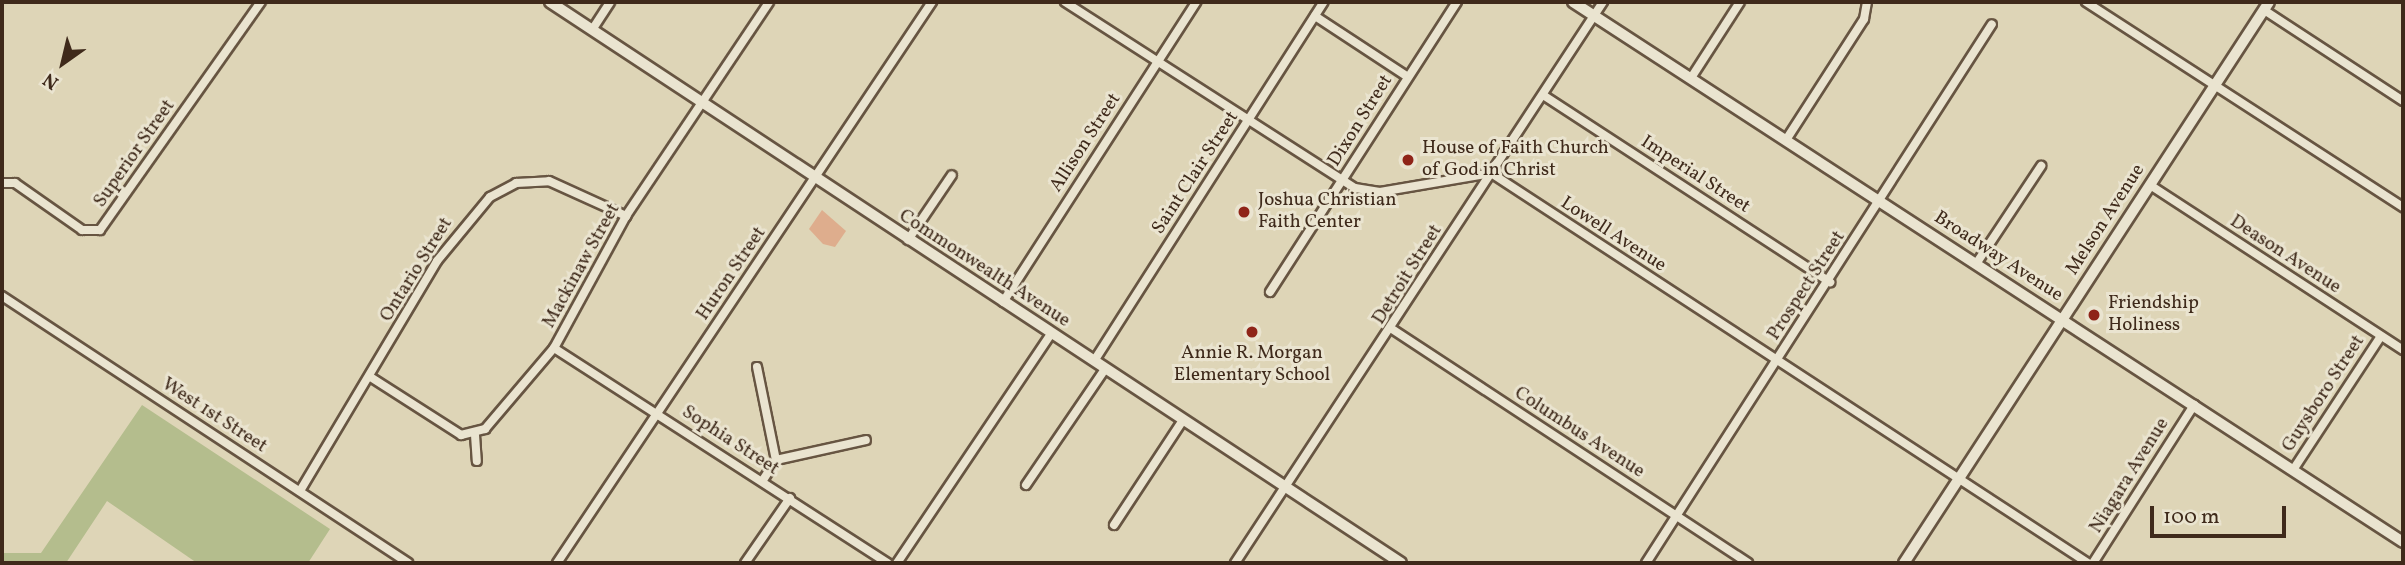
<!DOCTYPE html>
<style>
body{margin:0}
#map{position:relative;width:2405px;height:565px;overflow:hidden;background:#ded5b7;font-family:Vollkorn,serif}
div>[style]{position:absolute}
.green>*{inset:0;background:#b4bd8d}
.building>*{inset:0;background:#dead8d}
.roads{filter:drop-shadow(2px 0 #675542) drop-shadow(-2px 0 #675542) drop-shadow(0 2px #675542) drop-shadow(0 -2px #675542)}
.street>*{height:8px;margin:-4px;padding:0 4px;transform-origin:4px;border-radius:4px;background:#eae4d0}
.secondary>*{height:10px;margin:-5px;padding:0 5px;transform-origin:5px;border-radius:5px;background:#eae4d0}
.dots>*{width:19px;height:19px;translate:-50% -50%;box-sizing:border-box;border:4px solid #eae4d0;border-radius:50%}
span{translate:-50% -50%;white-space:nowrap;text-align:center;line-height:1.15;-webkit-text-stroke:6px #eae4d0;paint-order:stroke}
.street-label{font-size:19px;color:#3f2a1b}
.poi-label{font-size:19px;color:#3f2a1b}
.left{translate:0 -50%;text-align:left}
.frame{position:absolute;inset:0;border:4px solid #3f2a1b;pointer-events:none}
.north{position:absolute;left:28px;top:28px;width:70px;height:70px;-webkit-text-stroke:5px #eae4d0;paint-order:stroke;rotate:214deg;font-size:19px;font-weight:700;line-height:28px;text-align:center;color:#3f2a1b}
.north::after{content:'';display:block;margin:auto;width:24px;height:32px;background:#3f2a1b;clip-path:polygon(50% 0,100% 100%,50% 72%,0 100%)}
.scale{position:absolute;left:2150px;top:506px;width:136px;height:32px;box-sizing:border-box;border:4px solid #3f2a1b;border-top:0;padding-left:9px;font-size:21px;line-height:24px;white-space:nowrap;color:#3f2a1b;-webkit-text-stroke:5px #eae4d0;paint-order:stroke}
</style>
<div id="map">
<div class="green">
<div style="clip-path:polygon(142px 405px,330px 529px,308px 563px,197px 563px,107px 501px,66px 563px,2px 563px,2px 553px,41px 553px)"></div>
</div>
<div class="building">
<div style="clip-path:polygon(822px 210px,846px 231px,835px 247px,823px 244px,809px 229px)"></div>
</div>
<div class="roads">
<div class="street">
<div style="left:1065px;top:2px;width:345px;rotate:32.7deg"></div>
<div style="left:1355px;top:188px;width:25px;rotate:9deg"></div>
<div style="left:1380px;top:192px;width:113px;rotate:-9.7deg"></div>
<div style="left:1491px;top:173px;width:713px;rotate:33.16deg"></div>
<div style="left:2086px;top:2px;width:378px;rotate:32.9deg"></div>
<div style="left:2264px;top:10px;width:166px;rotate:33.2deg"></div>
<div style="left:1315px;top:16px;width:111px;rotate:33.3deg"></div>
<div style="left:592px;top:30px;width:33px;rotate:-57deg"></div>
<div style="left:1691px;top:78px;width:90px;rotate:-57.2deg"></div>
<div style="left:1543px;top:95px;width:343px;rotate:33.1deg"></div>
<div style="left:1786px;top:140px;width:144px;rotate:-57.2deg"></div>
<div style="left:1864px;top:19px;width:17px;rotate:-80deg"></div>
<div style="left:2px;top:183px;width:13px"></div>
<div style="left:15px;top:183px;width:82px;rotate:35deg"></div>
<div style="left:82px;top:230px;width:18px"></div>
<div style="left:100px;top:230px;width:279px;rotate:-54.8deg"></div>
<div style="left:2150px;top:185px;width:302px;rotate:33.1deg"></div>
<div style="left:908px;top:240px;width:78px;rotate:-55.9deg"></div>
<div style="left:1976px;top:264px;width:118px;rotate:-56.4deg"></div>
<div style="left:1270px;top:292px;width:345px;rotate:-57.2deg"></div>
<div style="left:2px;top:296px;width:486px;rotate:33.3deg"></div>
<div style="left:1003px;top:302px;width:357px;rotate:-57.2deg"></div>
<div style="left:1392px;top:329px;width:426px;rotate:33.3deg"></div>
<div style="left:554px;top:348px;width:397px;rotate:32.8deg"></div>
<div style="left:1094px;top:361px;width:426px;rotate:-57.4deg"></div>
<div style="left:757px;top:367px;width:95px;rotate:78.5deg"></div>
<div style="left:372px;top:378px;width:106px;rotate:32.6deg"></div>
<div style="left:461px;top:435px;width:25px;rotate:-14deg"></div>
<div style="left:485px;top:429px;width:106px;rotate:-49.6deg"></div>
<div style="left:554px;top:348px;width:150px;rotate:-61.4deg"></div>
<div style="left:626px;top:216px;width:257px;rotate:-56.2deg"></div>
<div style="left:475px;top:435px;width:26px;rotate:86deg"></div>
<div style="left:2293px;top:470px;width:160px;rotate:-56.7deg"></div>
<div style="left:763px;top:480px;width:24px;rotate:-57deg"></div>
<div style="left:776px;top:460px;width:92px;rotate:-12.5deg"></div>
<div style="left:1026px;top:485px;width:140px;rotate:-55.7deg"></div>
<div style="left:300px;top:491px;width:268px;rotate:-59.2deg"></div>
<div style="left:437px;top:261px;width:83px;rotate:-50.4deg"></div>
<div style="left:490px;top:197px;width:30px;rotate:-28deg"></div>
<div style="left:516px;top:183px;width:33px;rotate:-3deg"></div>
<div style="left:549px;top:181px;width:85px;rotate:24.4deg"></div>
<div style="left:1114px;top:525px;width:126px;rotate:-56.7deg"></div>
<div style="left:557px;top:563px;width:675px;rotate:-56.24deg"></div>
<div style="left:745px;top:563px;width:79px;rotate:-55.3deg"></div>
<div style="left:897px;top:563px;width:276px;rotate:-56.1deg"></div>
<div style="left:1235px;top:563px;width:671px;rotate:-56.74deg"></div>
<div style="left:1646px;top:563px;width:640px;rotate:-57.3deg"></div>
<div style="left:2093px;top:563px;width:188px;rotate:-57.4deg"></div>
</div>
<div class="secondary">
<div style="left:550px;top:2px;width:1019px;rotate:33.39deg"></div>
<div style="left:1573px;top:2px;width:990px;rotate:33.05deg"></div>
<div style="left:1904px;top:563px;width:669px;rotate:-56.95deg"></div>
</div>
</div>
<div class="dots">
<div style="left:1408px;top:160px;background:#8f2418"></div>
<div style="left:1244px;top:212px;background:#8f2418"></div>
<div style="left:2094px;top:315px;background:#8f2418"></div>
<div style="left:1252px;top:332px;background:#8f2418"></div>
</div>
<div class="street-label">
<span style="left:1361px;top:121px;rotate:-58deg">Dixon Street</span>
<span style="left:1086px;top:143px;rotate:-57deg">Allison Street</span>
<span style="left:135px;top:154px;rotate:-55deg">Superior Street</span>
<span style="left:1196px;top:173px;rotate:-57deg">Saint Clair Street</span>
<span style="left:1695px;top:175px;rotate:33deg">Imperial Street</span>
<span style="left:2106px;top:220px;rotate:-57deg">Melson Avenue</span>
<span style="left:1613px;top:235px;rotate:33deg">Lowell Avenue</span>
<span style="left:2285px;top:255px;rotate:33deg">Deason Avenue</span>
<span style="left:1998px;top:257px;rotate:33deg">Broadway Avenue</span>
<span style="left:582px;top:266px;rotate:-61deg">Mackinaw Street</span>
<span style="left:984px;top:269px;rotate:33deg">Commonwealth Avenue</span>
<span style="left:417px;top:270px;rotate:-58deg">Ontario Street</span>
<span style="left:732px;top:274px;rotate:-56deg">Huron Street</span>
<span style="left:1408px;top:275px;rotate:-58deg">Detroit Street</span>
<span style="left:1807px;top:286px;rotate:-57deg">Prospect Street</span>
<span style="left:2324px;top:394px;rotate:-57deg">Guysboro Street</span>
<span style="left:214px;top:416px;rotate:33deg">West 1st Street</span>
<span style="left:1579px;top:433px;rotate:33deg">Columbus Avenue</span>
<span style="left:730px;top:441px;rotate:33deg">Sophia Street</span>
<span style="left:2130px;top:476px;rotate:-58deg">Niagara Avenue</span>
</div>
<div class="poi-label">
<span class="left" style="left:1422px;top:160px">House of Faith Church<br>of God in Christ</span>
<span class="left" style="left:1258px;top:212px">Joshua Christian<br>Faith Center</span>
<span class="left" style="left:2108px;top:315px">Friendship<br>Holiness</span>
<span style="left:1252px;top:365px">Annie R. Morgan<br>Elementary School</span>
</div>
<div class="frame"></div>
<div class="north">N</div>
<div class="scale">100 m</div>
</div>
